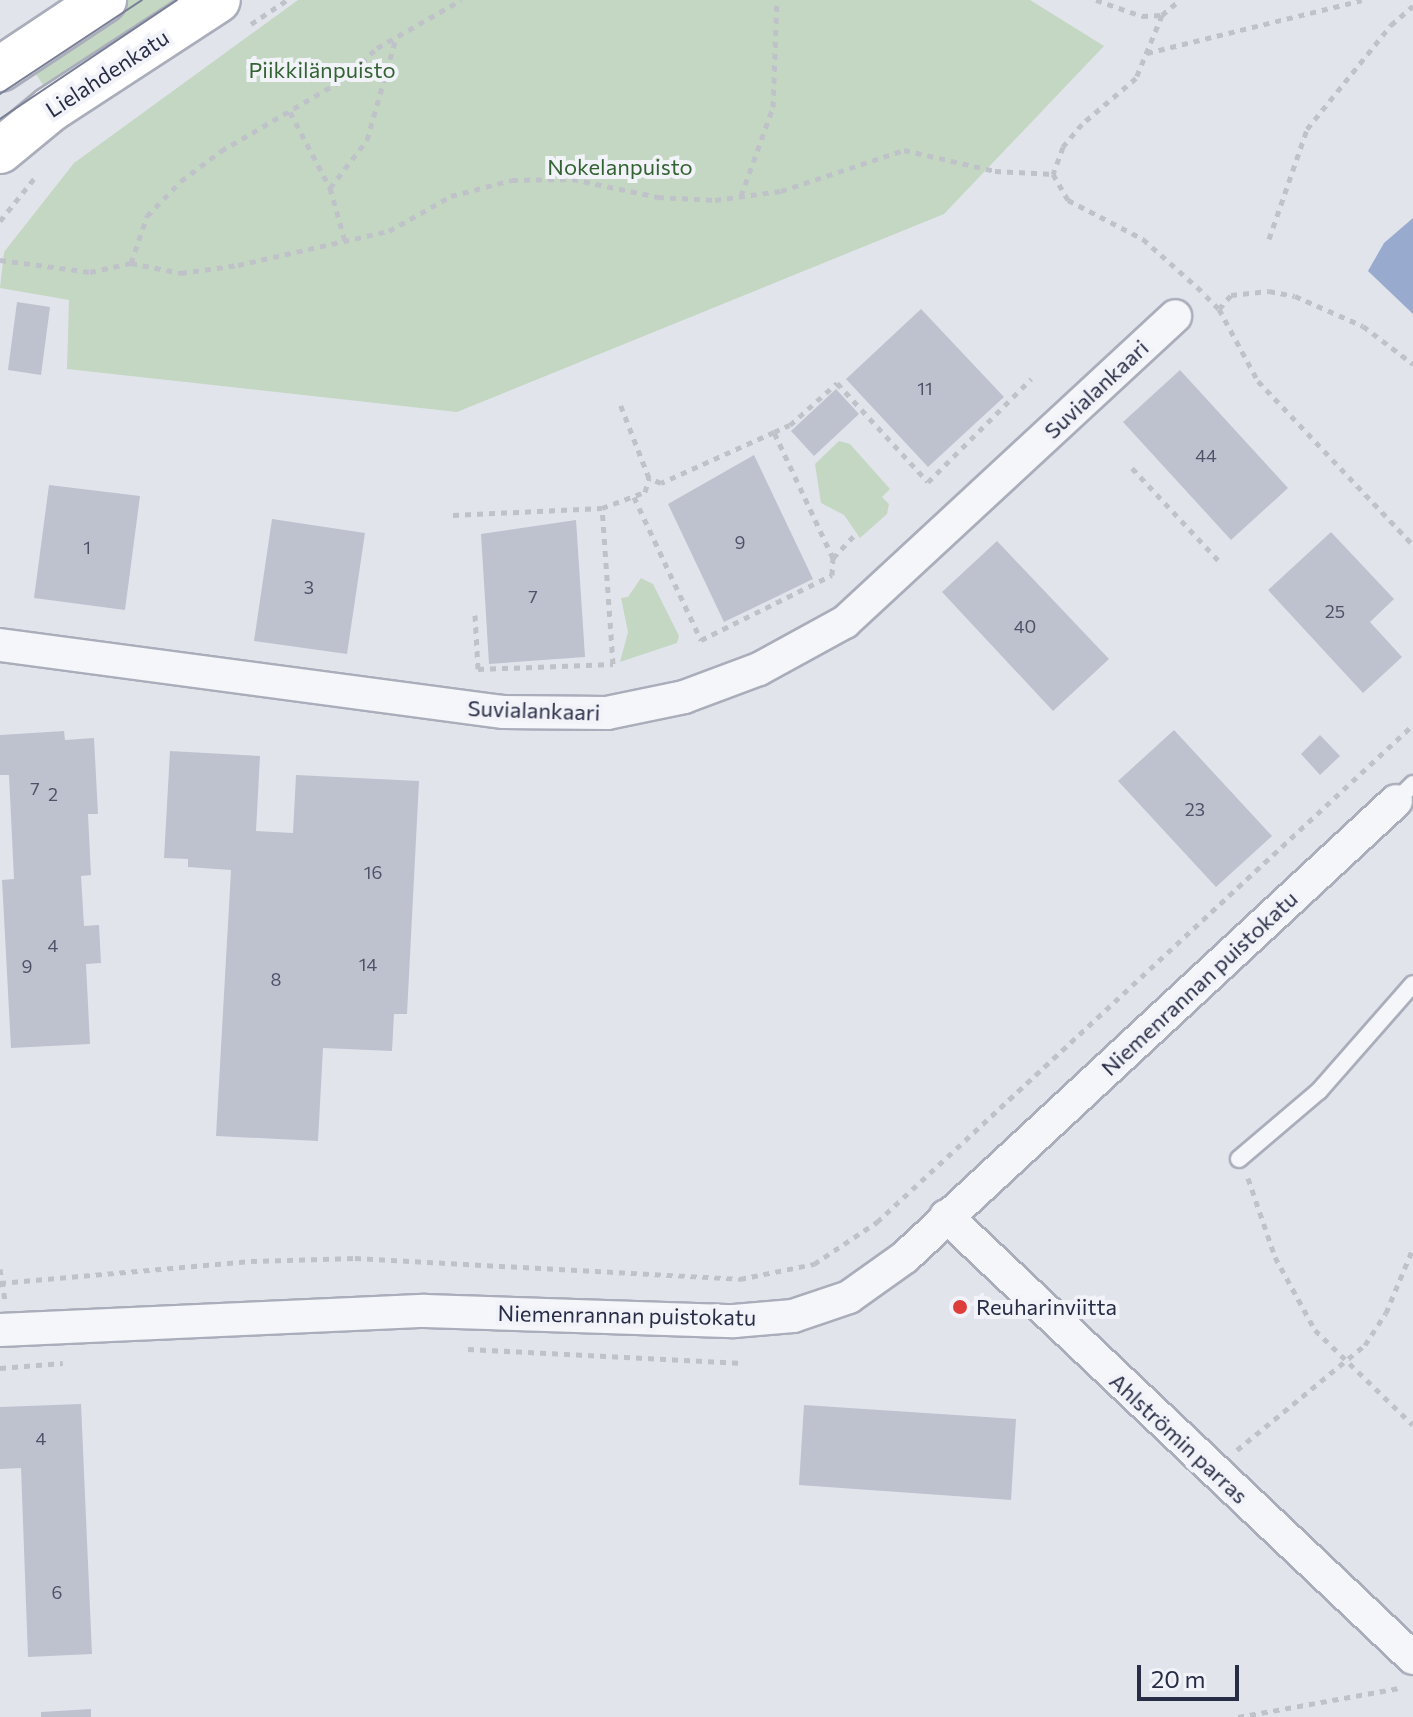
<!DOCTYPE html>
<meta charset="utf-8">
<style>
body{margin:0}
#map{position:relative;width:1413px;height:1717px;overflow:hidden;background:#e2e4ec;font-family:Commissioner,sans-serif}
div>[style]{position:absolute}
.green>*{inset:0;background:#c3d7c2}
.water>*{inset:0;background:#99aacf}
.building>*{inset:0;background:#bec2cf}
.path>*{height:5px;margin-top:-2.5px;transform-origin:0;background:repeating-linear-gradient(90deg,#c0c2ca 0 6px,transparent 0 12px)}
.roads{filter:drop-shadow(2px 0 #aaadba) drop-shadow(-2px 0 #aaadba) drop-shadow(0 2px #aaadba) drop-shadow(0 -2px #aaadba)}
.service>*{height:16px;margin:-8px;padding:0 8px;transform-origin:8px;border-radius:8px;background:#f5f6f9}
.minor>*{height:32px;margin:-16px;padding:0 16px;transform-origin:16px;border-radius:16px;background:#f5f6f9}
.secondary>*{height:44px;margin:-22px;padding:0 22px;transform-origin:22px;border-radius:22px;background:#fff}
.tram>*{height:2px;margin:-1px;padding:0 1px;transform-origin:1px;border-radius:1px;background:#797f97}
.dots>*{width:22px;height:22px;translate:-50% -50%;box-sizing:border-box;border:4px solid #f2f3f9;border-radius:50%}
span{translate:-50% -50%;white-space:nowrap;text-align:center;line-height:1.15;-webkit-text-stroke:8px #f2f3f9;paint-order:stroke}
.number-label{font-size:18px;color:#4e5268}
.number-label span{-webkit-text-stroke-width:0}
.park-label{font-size:22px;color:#346333}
.street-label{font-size:22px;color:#282d46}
.poi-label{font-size:22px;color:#282d46}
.left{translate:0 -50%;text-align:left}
.scale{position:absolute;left:1137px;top:1665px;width:102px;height:36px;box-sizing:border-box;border:4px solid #282d46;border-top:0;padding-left:10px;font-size:24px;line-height:28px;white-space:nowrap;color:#282d46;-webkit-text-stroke:6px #f2f3f9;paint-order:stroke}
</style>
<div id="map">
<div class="green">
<div style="clip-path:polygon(125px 0,195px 0,50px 96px,29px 63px)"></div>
<div style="clip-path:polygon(298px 0,1030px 0,1104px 46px,944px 214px,457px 412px,67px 369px,69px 300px,0 288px,4px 252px,74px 163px)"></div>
<div style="clip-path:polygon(839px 441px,850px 444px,890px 489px,882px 497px,889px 504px,887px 514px,860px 538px,844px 515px,821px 503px,815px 464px)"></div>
<div style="clip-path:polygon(641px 578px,653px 584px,679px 636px,677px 643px,620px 662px,628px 632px,621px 598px,628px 597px)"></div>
</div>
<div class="water">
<div style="clip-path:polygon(1413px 218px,1413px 314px,1368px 271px,1384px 243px)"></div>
</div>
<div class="building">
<div style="clip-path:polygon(17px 302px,50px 307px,41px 375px,8px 370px)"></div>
<div style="clip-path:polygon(921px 309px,1004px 397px,928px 467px,846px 379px)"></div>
<div style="clip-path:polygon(1180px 370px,1288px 488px,1231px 540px,1123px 422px)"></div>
<div style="clip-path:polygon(836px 389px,859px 414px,814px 456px,791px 431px)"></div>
<div style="clip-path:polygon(754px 455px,813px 579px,724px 622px,668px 504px)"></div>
<div style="clip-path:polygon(49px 485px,140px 496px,125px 610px,34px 598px)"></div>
<div style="clip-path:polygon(272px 519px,365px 533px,347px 654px,254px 641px)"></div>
<div style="clip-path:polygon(576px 520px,585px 657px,489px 664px,481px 534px)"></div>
<div style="clip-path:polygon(1331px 532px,1394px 599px,1370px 622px,1402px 657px,1363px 693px,1268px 590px)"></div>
<div style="clip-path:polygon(997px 541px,1109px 659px,1053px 711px,942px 592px)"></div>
<div style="clip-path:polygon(1174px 730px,1272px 836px,1216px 887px,1118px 781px)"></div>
<div style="clip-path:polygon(64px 731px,65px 740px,94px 738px,98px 814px,88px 814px,91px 875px,81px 876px,84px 926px,99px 925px,101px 963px,86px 964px,90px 1044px,11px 1048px,2px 880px,14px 879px,9px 775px,0 775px,0 735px)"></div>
<div style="clip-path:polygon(1320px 735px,1340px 756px,1320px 775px,1301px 754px)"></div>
<div style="clip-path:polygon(170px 751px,260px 756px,256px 831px,293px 833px,296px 775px,419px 781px,407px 1014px,394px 1014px,392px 1051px,323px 1048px,318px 1141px,216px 1136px,231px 870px,188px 867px,188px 859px,164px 858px)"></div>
<div style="clip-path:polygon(81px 1404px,92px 1654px,28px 1657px,21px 1468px,0 1469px,0 1407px)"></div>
<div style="clip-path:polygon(804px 1405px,1016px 1419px,1011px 1500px,799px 1485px)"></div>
<div style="clip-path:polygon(91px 1709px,91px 1717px,41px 1717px,41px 1712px)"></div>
</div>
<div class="path">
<div style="left:1096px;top:0;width:49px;rotate:19.2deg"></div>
<div style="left:1142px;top:16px;width:20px;rotate:-3deg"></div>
<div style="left:1162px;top:15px;width:23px;rotate:-40deg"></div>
<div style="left:1162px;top:15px;width:68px;rotate:112.4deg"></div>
<div style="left:1136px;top:78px;width:71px;rotate:139.6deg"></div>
<div style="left:1082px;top:124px;width:30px;rotate:130deg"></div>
<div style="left:1063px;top:147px;width:29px;rotate:110deg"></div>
<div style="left:1053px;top:174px;width:30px;rotate:60deg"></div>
<div style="left:1068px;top:200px;width:85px;rotate:27.5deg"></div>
<div style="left:1143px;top:239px;width:84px;rotate:41.6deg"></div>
<div style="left:251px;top:24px;width:43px;rotate:-33.7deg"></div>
<div style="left:1147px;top:53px;width:221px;rotate:-13.8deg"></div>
<div style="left:290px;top:112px;width:86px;rotate:62.2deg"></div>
<div style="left:330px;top:188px;width:55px;rotate:74.2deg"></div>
<div style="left:330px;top:188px;width:61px;rotate:-52.4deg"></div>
<div style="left:367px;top:140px;width:106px;rotate:-74.1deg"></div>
<div style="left:741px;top:196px;width:95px;rotate:-70.2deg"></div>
<div style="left:773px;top:107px;width:107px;rotate:-87.9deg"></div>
<div style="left:0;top:221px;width:59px;rotate:-51.2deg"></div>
<div style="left:1269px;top:239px;width:116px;rotate:-70.9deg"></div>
<div style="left:1307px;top:129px;width:134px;rotate:-51.1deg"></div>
<div style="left:1391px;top:25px;width:29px;rotate:-41deg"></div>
<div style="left:0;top:260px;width:91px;rotate:7.6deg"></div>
<div style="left:90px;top:272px;width:42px;rotate:-12.4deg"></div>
<div style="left:131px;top:263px;width:51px;rotate:11.3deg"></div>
<div style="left:181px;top:273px;width:58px;rotate:-8deg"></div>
<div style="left:238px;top:265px;width:155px;rotate:-12.7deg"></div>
<div style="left:389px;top:231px;width:71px;rotate:-29.4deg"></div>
<div style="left:451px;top:196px;width:63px;rotate:-14.7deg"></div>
<div style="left:512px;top:180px;width:60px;rotate:-1deg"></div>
<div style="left:572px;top:179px;width:88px;rotate:11.8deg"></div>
<div style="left:658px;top:197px;width:57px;rotate:3deg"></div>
<div style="left:715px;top:200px;width:67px;rotate:-7.8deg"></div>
<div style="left:781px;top:191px;width:130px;rotate:-18.4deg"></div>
<div style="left:904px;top:150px;width:93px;rotate:13deg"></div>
<div style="left:995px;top:171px;width:58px;rotate:3deg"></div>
<div style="left:131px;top:263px;width:50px;rotate:-71.2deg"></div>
<div style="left:147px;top:216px;width:49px;rotate:-45.8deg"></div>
<div style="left:181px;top:181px;width:50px;rotate:-36.9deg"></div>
<div style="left:221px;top:151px;width:143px;rotate:-30.3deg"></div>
<div style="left:344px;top:79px;width:45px;rotate:-43.2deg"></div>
<div style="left:377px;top:48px;width:97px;rotate:-29.7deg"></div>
<div style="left:1206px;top:296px;width:18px;rotate:45deg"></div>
<div style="left:1219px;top:309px;width:82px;rotate:61.6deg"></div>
<div style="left:1258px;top:381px;width:226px;rotate:46.6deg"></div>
<div style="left:1219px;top:309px;width:18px;rotate:-49deg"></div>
<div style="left:1231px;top:295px;width:38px;rotate:-6deg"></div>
<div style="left:1269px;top:291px;width:26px;rotate:11deg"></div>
<div style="left:1295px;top:296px;width:74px;rotate:23.8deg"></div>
<div style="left:1363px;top:326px;width:63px;rotate:37.2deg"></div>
<div style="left:774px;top:432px;width:17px;rotate:-24deg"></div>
<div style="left:790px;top:425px;width:63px;rotate:-41.8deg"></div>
<div style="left:837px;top:383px;width:134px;rotate:47.4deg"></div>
<div style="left:928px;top:482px;width:146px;rotate:-45deg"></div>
<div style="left:1132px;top:468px;width:127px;rotate:46.9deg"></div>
<div style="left:634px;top:497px;width:158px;rotate:64.9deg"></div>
<div style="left:701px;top:640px;width:146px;rotate:-26.4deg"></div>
<div style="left:832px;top:575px;width:17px;rotate:-87deg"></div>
<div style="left:833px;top:558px;width:139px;rotate:-115.1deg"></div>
<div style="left:774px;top:432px;width:124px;rotate:155.7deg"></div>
<div style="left:661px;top:483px;width:13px;rotate:-157deg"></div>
<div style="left:453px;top:515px;width:149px;rotate:-2.7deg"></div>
<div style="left:602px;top:508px;width:46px;rotate:-20.4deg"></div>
<div style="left:645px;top:492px;width:15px;rotate:-74deg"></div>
<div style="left:649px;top:478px;width:83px;rotate:-111.3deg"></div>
<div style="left:833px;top:558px;width:34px;rotate:-47deg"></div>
<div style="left:475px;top:615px;width:54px;rotate:86.8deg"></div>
<div style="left:478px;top:669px;width:135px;rotate:-2.1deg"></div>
<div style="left:613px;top:664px;width:156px;rotate:-94deg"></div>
<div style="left:1248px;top:1178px;width:83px;rotate:71.1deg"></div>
<div style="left:1275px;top:1257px;width:83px;rotate:61.3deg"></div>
<div style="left:1315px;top:1330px;width:136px;rotate:44.1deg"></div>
<div style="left:0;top:1269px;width:30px;rotate:81deg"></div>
<div style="left:0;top:1283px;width:252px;rotate:-5deg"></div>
<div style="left:251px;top:1261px;width:104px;rotate:-1.7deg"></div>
<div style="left:355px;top:1258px;width:386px;rotate:3.1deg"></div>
<div style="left:740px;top:1279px;width:76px;rotate:-11.5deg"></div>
<div style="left:814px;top:1264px;width:76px;rotate:-33.7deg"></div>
<div style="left:877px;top:1222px;width:731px;rotate:-42.84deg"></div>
<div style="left:468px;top:1349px;width:275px;rotate:2.9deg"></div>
<div style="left:0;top:1368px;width:63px;rotate:-4.5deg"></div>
<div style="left:1237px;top:1450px;width:166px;rotate:-39.4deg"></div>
<div style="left:1365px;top:1345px;width:38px;rotate:-57deg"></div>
<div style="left:1386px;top:1313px;width:70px;rotate:-67.4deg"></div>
<div style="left:1238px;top:1717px;width:164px;rotate:-10.2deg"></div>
</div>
<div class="roads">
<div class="service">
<div style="left:1396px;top:801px;width:24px;rotate:-45deg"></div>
<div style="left:1239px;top:1159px;width:105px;rotate:-40.4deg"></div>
<div style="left:1319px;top:1091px;width:142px;rotate:-48.7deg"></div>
</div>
<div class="minor">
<div style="left:0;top:645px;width:507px;rotate:7.59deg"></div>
<div style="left:503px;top:712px;width:104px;rotate:0.6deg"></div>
<div style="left:607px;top:713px;width:79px;rotate:-11.7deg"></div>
<div style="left:684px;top:697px;width:80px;rotate:-20.5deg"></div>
<div style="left:759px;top:669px;width:98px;rotate:-28.7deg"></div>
<div style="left:845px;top:622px;width:450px;rotate:-42.8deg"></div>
<div style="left:946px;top:1216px;width:643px;rotate:43.42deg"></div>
<div style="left:0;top:1330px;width:425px;rotate:-2.6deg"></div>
<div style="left:425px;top:1311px;width:309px;rotate:1.9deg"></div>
<div style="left:734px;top:1321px;width:59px;rotate:-4.8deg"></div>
<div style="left:793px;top:1316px;width:59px;rotate:-18.7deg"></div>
<div style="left:849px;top:1297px;width:69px;rotate:-35.5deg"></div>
<div style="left:905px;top:1257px;width:670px;rotate:-42.88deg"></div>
</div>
<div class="secondary">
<div style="left:0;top:69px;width:125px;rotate:-33.6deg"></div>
<div style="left:0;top:151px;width:66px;rotate:-39.5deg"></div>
<div style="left:51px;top:109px;width:199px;rotate:-33.1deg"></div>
</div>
</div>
<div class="tram">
<div style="left:0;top:94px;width:170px;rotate:-33.5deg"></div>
<div style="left:0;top:119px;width:213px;rotate:-33.9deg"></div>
</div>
<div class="dots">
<div style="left:960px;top:1307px;background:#dd3e3a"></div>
</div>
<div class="number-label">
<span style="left:925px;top:388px">11</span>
<span style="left:1206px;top:455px">44</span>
<span style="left:740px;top:542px">9</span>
<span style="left:87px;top:547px">1</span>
<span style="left:309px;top:587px">3</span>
<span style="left:533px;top:596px">7</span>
<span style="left:1335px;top:611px">25</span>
<span style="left:1025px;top:626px">40</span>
<span style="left:35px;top:788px">7</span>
<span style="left:53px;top:794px">2</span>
<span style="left:1195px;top:809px">23</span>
<span style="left:373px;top:872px">16</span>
<span style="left:53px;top:945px">4</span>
<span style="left:368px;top:964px">14</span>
<span style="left:27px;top:966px">9</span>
<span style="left:276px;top:979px">8</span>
<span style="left:41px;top:1438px">4</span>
<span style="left:57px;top:1592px">6</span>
</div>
<div class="park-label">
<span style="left:322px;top:70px">Piikkilänpuisto</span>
<span style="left:620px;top:167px">Nokelanpuisto</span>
</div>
<div class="street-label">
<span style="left:107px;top:73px;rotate:-33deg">Lielahdenkatu</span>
<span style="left:1096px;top:389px;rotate:-43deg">Suvialankaari</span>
<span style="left:534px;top:710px;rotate:2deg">Suvialankaari</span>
<span style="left:1199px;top:983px;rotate:-43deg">Niemenrannan puistokatu</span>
<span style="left:627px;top:1315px;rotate:1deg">Niemenrannan puistokatu</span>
<span style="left:1179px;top:1438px;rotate:43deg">Ahlströmin parras</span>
</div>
<div class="poi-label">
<span class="left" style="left:976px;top:1307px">Reuharinviitta</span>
</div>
<div class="scale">20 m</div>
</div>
